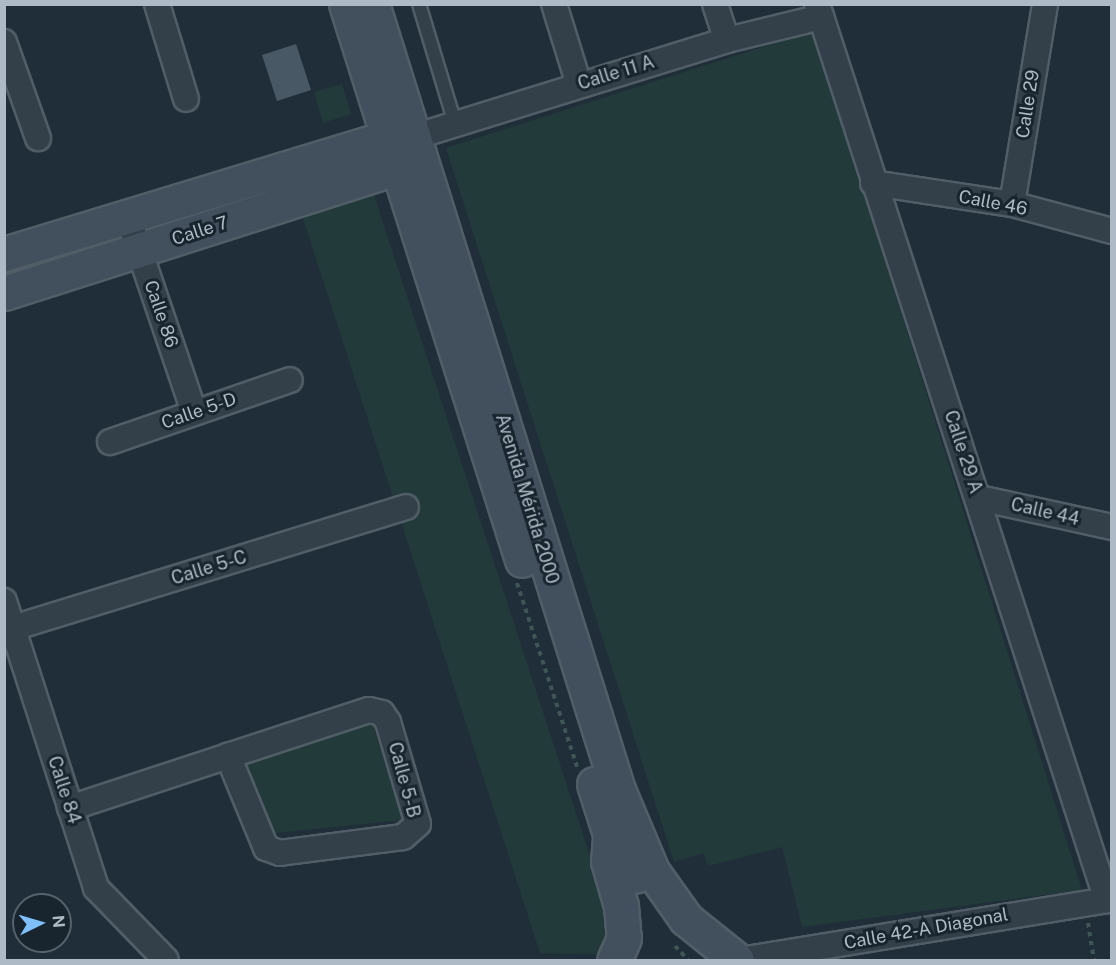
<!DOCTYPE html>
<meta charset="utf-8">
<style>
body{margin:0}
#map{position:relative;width:1116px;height:965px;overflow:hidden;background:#202e39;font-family:"Public Sans",sans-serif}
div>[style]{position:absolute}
.green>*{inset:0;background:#223a3a}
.building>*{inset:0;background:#485965}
.path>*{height:4px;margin-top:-2px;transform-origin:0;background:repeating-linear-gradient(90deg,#405656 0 4.5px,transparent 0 9px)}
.roads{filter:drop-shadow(2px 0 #515e67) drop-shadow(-2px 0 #515e67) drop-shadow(0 2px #515e67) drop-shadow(0 -2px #515e67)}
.lane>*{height:12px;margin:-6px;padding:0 6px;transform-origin:6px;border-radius:6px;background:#344049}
.street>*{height:24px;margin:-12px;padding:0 12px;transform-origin:12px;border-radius:12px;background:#344049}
.secondary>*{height:33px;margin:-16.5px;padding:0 16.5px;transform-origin:16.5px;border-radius:16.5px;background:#424f5d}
span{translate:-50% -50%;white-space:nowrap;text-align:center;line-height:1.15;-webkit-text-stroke:6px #19252e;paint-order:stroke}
.street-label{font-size:18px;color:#aebbc6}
.frame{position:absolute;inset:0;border:6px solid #aebbc6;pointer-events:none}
.north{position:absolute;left:12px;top:893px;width:60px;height:60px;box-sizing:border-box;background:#19252e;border:2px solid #55616b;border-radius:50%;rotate:85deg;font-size:16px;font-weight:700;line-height:24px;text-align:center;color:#aebbc6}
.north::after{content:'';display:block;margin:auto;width:21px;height:27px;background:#7fbffa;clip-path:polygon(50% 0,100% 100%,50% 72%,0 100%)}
</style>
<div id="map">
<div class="green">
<div style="clip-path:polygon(813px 31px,1082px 890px,802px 927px,782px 847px,708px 866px,703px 853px,674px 862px,446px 148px)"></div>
<div style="clip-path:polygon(342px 84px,351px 114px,323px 123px,314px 92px)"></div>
<div style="clip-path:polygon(371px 186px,608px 911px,609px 929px,601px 954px,540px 953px,300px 209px)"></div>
<div style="clip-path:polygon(370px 716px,403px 820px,266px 834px,241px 756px)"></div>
</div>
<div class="building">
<div style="clip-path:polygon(296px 44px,311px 90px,277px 101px,262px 55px)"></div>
</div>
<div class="path">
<div style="left:517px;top:583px;width:194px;rotate:71.9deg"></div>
<div style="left:1088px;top:923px;width:37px;rotate:81deg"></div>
<div style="left:675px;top:946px;width:19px;rotate:47deg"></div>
</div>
<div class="roads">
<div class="lane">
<div style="left:419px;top:4px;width:124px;rotate:73.2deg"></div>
</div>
<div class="street">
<div style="left:157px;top:4px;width:99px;rotate:73deg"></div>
<div style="left:554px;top:4px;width:85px;rotate:72.8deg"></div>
<div style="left:715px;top:4px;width:38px;rotate:72deg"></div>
<div style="left:817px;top:4px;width:942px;rotate:72.07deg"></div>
<div style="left:4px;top:42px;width:102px;rotate:70.5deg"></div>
<div style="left:414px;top:137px;width:328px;rotate:-17.2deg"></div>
<div style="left:727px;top:40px;width:97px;rotate:-13.7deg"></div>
<div style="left:873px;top:183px;width:141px;rotate:8.6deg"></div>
<div style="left:1012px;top:204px;width:104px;rotate:15.1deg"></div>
<div style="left:1012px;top:204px;width:203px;rotate:-80.6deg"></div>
<div style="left:128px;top:217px;width:206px;rotate:71.3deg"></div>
<div style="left:110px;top:442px;width:190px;rotate:-19deg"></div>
<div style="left:979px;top:498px;width:136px;rotate:12.3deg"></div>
<div style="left:4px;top:601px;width:301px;rotate:72.2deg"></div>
<div style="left:96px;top:888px;width:100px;rotate:45.8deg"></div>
<div style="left:13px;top:628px;width:411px;rotate:-17.1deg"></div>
<div style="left:70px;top:808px;width:166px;rotate:-18.2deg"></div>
<div style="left:228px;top:756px;width:148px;rotate:-18.1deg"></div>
<div style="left:369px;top:710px;width:13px;rotate:13deg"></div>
<div style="left:382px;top:713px;width:11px;rotate:56deg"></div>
<div style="left:388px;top:722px;width:106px;rotate:73.6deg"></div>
<div style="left:418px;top:824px;width:20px;rotate:139deg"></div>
<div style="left:403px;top:837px;width:124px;rotate:172.6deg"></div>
<div style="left:280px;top:853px;width:15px;rotate:-160deg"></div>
<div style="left:266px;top:848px;width:100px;rotate:-112.4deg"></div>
<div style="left:741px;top:960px;width:376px;rotate:-9.3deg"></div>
</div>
<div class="secondary">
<div style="left:346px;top:4px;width:583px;rotate:72.43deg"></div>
<div style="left:372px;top:4px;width:824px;rotate:72.62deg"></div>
<div style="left:618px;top:790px;width:88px;rotate:67.2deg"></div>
<div style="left:652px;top:871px;width:59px;rotate:54.7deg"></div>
<div style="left:686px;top:919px;width:65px;rotate:38.8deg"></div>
<div style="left:4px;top:254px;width:398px;rotate:-16.9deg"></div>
<div style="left:4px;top:293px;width:411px;rotate:-17.7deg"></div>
<div style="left:594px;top:784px;width:52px;rotate:72.3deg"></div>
<div style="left:610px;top:834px;width:49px;rotate:57.6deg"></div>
<div style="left:610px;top:838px;width:23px;rotate:95deg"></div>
<div style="left:608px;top:861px;width:47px;rotate:73.9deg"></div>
<div style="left:621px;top:906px;width:32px;rotate:85deg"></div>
<div style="left:624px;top:938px;width:24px;rotate:114deg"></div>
</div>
</div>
<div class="street-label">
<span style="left:616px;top:73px;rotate:-17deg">Calle 11 A</span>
<span style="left:1028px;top:104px;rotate:-81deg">Calle 29</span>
<span style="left:993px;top:203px;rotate:11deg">Calle 46</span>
<span style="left:200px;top:231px;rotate:-18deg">Calle 7</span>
<span style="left:161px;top:314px;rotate:71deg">Calle 86</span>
<span style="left:199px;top:411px;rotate:-19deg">Calle 5-D</span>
<span style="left:963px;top:452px;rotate:72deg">Calle 29 A</span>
<span style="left:527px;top:499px;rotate:73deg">Avenida Mérida 2000</span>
<span style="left:1045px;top:512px;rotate:13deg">Calle 44</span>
<span style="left:209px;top:568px;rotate:-17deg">Calle 5-C</span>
<span style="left:404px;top:780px;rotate:75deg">Calle 5-B</span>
<span style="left:64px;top:790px;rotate:72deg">Calle 84</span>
<span style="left:926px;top:929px;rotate:-10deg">Calle 42-A Diagonal</span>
</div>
<div class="frame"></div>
<div class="north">N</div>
</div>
